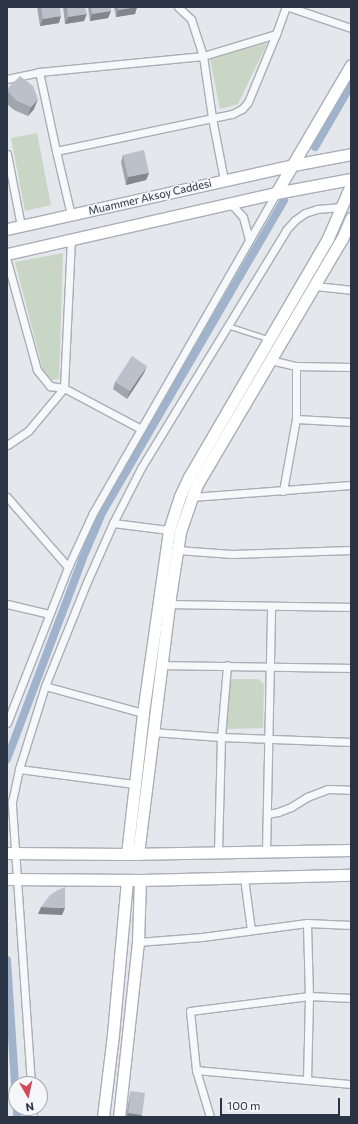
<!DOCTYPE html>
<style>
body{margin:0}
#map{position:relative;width:358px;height:1124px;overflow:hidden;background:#e4e7ec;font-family:Commissioner,sans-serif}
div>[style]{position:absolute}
.green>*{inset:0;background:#c9d6c5}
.canal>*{height:8px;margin:-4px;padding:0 4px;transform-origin:4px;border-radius:4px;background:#9fb4cc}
.roads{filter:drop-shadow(1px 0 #a9aeb7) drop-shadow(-1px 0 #a9aeb7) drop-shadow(0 1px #a9aeb7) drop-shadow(0 -1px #a9aeb7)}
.lane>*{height:3.5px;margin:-1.75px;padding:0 1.75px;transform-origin:1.75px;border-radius:1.75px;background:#f7f8fa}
.street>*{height:7px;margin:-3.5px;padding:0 3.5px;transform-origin:3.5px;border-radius:3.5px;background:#f7f8fa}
.secondary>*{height:11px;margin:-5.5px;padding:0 5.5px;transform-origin:5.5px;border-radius:5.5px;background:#fff}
.wall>*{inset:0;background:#a1a5ae}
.shaded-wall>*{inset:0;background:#83868d}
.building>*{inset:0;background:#bbc0ca}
span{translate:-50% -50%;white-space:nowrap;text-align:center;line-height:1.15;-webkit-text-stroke:3px #f4f6f9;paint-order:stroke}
.street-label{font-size:11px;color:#2b3445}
.frame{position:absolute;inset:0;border:8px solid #2b3445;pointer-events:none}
.north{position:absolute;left:8px;top:1076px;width:40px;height:40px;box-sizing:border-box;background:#f4f6f9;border:1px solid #a4a8b1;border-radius:50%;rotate:171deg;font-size:11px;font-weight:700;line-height:16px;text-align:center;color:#2b3445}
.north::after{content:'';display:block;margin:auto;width:14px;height:18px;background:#d1495b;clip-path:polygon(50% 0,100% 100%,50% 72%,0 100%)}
.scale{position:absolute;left:220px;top:1098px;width:120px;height:18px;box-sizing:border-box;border:2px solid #2b3445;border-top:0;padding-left:5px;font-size:12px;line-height:14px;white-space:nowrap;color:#2b3445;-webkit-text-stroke:3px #f4f6f9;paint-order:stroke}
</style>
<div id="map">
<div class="green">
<div style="clip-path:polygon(266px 43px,266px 46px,238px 104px,220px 109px,210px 59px)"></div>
<div style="clip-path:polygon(37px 133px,51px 205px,25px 211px,11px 138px)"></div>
<div style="clip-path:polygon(63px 253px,59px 379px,52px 380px,44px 374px,15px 262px)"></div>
<div style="clip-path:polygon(230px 679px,258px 679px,264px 684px,263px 728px,226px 729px)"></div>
</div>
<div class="canal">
<div style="left:315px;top:147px;width:72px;rotate:-59.9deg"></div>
<div style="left:7px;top:759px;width:213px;rotate:-69.3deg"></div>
<div style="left:82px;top:560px;width:51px;rotate:-66.9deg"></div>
<div style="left:102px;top:513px;width:362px;rotate:-59.8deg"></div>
<div style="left:7px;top:960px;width:138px;rotate:86.3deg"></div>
<div style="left:17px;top:1108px;width:9px;rotate:90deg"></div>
</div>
<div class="roads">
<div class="lane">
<div style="left:228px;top:326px;width:42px;rotate:18deg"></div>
</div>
<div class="street">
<div style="left:178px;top:7px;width:18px;rotate:43deg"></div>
<div style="left:191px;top:19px;width:39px;rotate:72deg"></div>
<div style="left:203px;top:56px;width:63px;rotate:81.7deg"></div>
<div style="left:212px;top:118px;width:63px;rotate:79deg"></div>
<div style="left:289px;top:7px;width:65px;rotate:18.7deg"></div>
<div style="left:7px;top:79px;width:33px;rotate:-12deg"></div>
<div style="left:56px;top:151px;width:81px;rotate:-102.1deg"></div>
<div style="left:39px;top:72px;width:165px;rotate:-5.6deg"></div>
<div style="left:203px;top:56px;width:76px;rotate:-16.8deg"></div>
<div style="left:276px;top:34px;width:29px;rotate:-70deg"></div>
<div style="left:7px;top:154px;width:73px;rotate:79deg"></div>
<div style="left:227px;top:204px;width:8px;rotate:23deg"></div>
<div style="left:234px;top:207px;width:13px;rotate:48deg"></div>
<div style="left:243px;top:217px;width:24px;rotate:75deg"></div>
<div style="left:71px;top:215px;width:66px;rotate:-103.2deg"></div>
<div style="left:56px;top:151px;width:180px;rotate:-11.9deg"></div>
<div style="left:232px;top:114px;width:11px;rotate:-27deg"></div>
<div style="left:242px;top:109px;width:9px;rotate:-49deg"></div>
<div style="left:248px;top:102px;width:74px;rotate:-67.6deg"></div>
<div style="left:71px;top:239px;width:149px;rotate:92.7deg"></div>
<div style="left:64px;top:388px;width:87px;rotate:28deg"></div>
<div style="left:7px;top:261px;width:113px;rotate:74.6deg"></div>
<div style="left:37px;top:370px;width:21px;rotate:51deg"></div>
<div style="left:50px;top:386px;width:14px;rotate:8deg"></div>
<div style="left:64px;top:388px;width:56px;rotate:129.9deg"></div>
<div style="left:28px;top:431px;width:25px;rotate:146deg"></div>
<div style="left:315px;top:286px;width:36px;rotate:6deg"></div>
<div style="left:270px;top:360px;width:27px;rotate:13deg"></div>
<div style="left:296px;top:366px;width:55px;rotate:1deg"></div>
<div style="left:296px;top:419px;width:55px;rotate:3.1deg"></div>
<div style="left:283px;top:491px;width:73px;rotate:-79.8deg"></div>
<div style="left:296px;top:419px;width:53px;rotate:-90deg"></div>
<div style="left:7px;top:497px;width:93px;rotate:48.9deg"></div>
<div style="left:192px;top:497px;width:159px;rotate:-4.3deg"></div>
<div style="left:113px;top:523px;width:56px;rotate:7.1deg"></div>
<div style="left:177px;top:550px;width:55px;rotate:4.2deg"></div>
<div style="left:232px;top:554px;width:119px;rotate:-1.9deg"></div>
<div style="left:7px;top:604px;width:43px;rotate:13.4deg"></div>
<div style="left:169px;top:604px;width:182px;rotate:0.9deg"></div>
<div style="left:160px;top:665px;width:191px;rotate:0.9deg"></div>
<div style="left:45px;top:686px;width:102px;rotate:15.4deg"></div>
<div style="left:7px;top:723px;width:168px;rotate:-68.6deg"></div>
<div style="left:68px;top:567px;width:60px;rotate:-65.2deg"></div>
<div style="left:93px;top:513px;width:369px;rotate:-60.2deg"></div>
<div style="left:152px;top:732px;width:69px;rotate:4.1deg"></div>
<div style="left:221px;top:737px;width:130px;rotate:2.2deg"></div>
<div style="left:19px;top:769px;width:116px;rotate:7.4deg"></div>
<div style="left:267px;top:814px;width:11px;rotate:-10deg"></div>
<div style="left:278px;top:812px;width:14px;rotate:-21deg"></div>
<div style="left:291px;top:807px;width:19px;rotate:-32deg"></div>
<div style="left:307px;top:797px;width:22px;rotate:-21deg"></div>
<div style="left:328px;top:789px;width:23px;rotate:2deg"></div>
<div style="left:266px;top:851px;width:245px;rotate:-88.8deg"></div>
<div style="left:218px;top:852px;width:115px;rotate:-88.5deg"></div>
<div style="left:221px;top:737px;width:72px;rotate:-85.2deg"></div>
<div style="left:244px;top:878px;width:52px;rotate:82.3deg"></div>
<div style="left:138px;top:942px;width:64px;rotate:-4.5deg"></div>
<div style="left:202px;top:937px;width:106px;rotate:-7.6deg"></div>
<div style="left:307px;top:923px;width:44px;rotate:2.6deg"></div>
<div style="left:196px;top:1070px;width:156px;rotate:5.2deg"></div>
<div style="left:307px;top:1080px;width:84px;rotate:-88.6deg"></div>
<div style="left:309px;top:996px;width:73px;rotate:-91.6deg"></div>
<div style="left:31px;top:1084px;width:283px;rotate:-93.9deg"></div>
<div style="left:12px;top:802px;width:34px;rotate:-78deg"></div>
<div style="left:19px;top:769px;width:87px;rotate:-72.6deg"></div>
<div style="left:45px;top:686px;width:110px;rotate:-68.1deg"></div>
<div style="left:86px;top:584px;width:67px;rotate:-66.1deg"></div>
<div style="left:113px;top:523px;width:62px;rotate:-63deg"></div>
<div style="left:141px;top:468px;width:279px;rotate:-58.6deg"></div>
<div style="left:286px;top:230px;width:13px;rotate:-48deg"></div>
<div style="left:295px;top:220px;width:12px;rotate:-35deg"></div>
<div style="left:305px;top:213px;width:13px;rotate:-18deg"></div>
<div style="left:317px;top:209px;width:24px;rotate:-5deg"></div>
<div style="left:32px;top:1108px;width:9px;rotate:84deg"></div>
<div style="left:210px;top:1117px;width:49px;rotate:-106.6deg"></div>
<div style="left:196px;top:1070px;width:59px;rotate:-95.8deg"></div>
<div style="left:190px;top:1011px;width:120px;rotate:-7.2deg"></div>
<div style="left:309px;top:996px;width:42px;rotate:2.7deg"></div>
</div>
<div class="secondary">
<div style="left:276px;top:193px;width:148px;rotate:-59.6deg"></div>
<div style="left:7px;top:229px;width:293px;rotate:-12.6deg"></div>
<div style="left:293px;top:165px;width:59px;rotate:-10.7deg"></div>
<div style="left:7px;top:254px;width:276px;rotate:-12.8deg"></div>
<div style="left:276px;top:193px;width:76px;rotate:-10.6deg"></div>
<div style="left:7px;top:853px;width:120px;rotate:0.5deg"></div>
<div style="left:127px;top:854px;width:224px;rotate:-1deg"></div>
<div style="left:127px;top:854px;width:142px;rotate:-83.5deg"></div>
<div style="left:143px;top:713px;width:185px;rotate:-81.9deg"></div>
<div style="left:169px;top:530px;width:36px;rotate:-72deg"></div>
<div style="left:180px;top:496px;width:21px;rotate:-65deg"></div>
<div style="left:189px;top:477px;width:276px;rotate:-59.8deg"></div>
<div style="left:328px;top:238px;width:58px;rotate:-66.5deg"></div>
<div style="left:138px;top:854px;width:252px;rotate:-82.9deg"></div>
<div style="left:169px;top:604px;width:73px;rotate:-81.3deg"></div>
<div style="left:180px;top:532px;width:37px;rotate:-71deg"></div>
<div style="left:192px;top:497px;width:15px;rotate:-67deg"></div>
<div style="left:198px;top:483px;width:283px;rotate:-59.5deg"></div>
<div style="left:342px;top:239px;width:23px;rotate:-67deg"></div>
<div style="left:7px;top:879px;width:133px;rotate:0.4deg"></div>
<div style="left:140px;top:880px;width:211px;rotate:-1.4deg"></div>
<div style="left:103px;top:1117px;width:84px;rotate:-83.1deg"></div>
<div style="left:113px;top:1034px;width:155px;rotate:-84.8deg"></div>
<div style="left:119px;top:1117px;width:176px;rotate:-83.8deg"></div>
<div style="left:138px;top:942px;width:62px;rotate:-88.2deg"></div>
</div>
</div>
<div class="wall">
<div style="clip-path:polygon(37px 7px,60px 7px,59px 23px,40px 26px)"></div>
<div style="clip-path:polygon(63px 7px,85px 7px,84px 21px,65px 24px)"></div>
<div style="clip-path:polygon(88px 7px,110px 7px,111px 11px,108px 18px,90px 21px)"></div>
<div style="clip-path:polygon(114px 7px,137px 7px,135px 14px,116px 17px)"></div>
<div style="clip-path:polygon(7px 89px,34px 109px,28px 116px,14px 110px,7px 104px)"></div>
<div style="clip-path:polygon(123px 155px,149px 173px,146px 180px,126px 185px,121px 162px)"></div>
<div style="clip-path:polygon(144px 373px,127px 399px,113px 389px,115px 382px)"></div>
<div style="clip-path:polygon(131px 1091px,142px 1115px,141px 1117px,126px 1117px,129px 1099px)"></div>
</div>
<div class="shaded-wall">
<div style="clip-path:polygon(137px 7px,135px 14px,116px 17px,118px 10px)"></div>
<div style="clip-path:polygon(111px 11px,108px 18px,90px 21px,92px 14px)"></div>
<div style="clip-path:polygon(87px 14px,84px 21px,65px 24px,68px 17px)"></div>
<div style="clip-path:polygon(61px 16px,59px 23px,40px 26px,43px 19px)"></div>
<div style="clip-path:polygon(38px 99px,34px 109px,28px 116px,31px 107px)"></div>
<div style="clip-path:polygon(149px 173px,146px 180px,126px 185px,128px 177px)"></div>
<div style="clip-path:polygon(147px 366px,144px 373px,127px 399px,130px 391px)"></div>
<div style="clip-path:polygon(41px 907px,65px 908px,62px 915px,38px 914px)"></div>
<div style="clip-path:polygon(128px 1113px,142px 1115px,141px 1117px,127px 1117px)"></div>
</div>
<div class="building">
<div style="clip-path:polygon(41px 7px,60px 7px,61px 16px,43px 19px)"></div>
<div style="clip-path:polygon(67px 7px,85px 7px,87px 14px,68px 17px)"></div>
<div style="clip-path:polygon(91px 7px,110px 7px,111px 11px,92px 14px)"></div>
<div style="clip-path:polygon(118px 7px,137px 7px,118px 10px)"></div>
<div style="clip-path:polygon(20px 76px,33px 86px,38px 99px,31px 107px,17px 101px,7px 91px,7px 89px)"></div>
<div style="clip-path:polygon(144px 150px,149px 173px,128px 177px,123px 155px)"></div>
<div style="clip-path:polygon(132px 356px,147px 366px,130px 391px,115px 382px)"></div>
<div style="clip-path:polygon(65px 887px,65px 908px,41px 907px,50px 895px,58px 890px)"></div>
<div style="clip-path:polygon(131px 1091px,145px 1093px,142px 1115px,128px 1113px)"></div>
</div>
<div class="street-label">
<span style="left:150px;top:197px;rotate:-13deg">Muammer Aksoy Caddesi</span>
</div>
<div class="frame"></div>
<div class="north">N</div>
<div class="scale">100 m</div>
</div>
